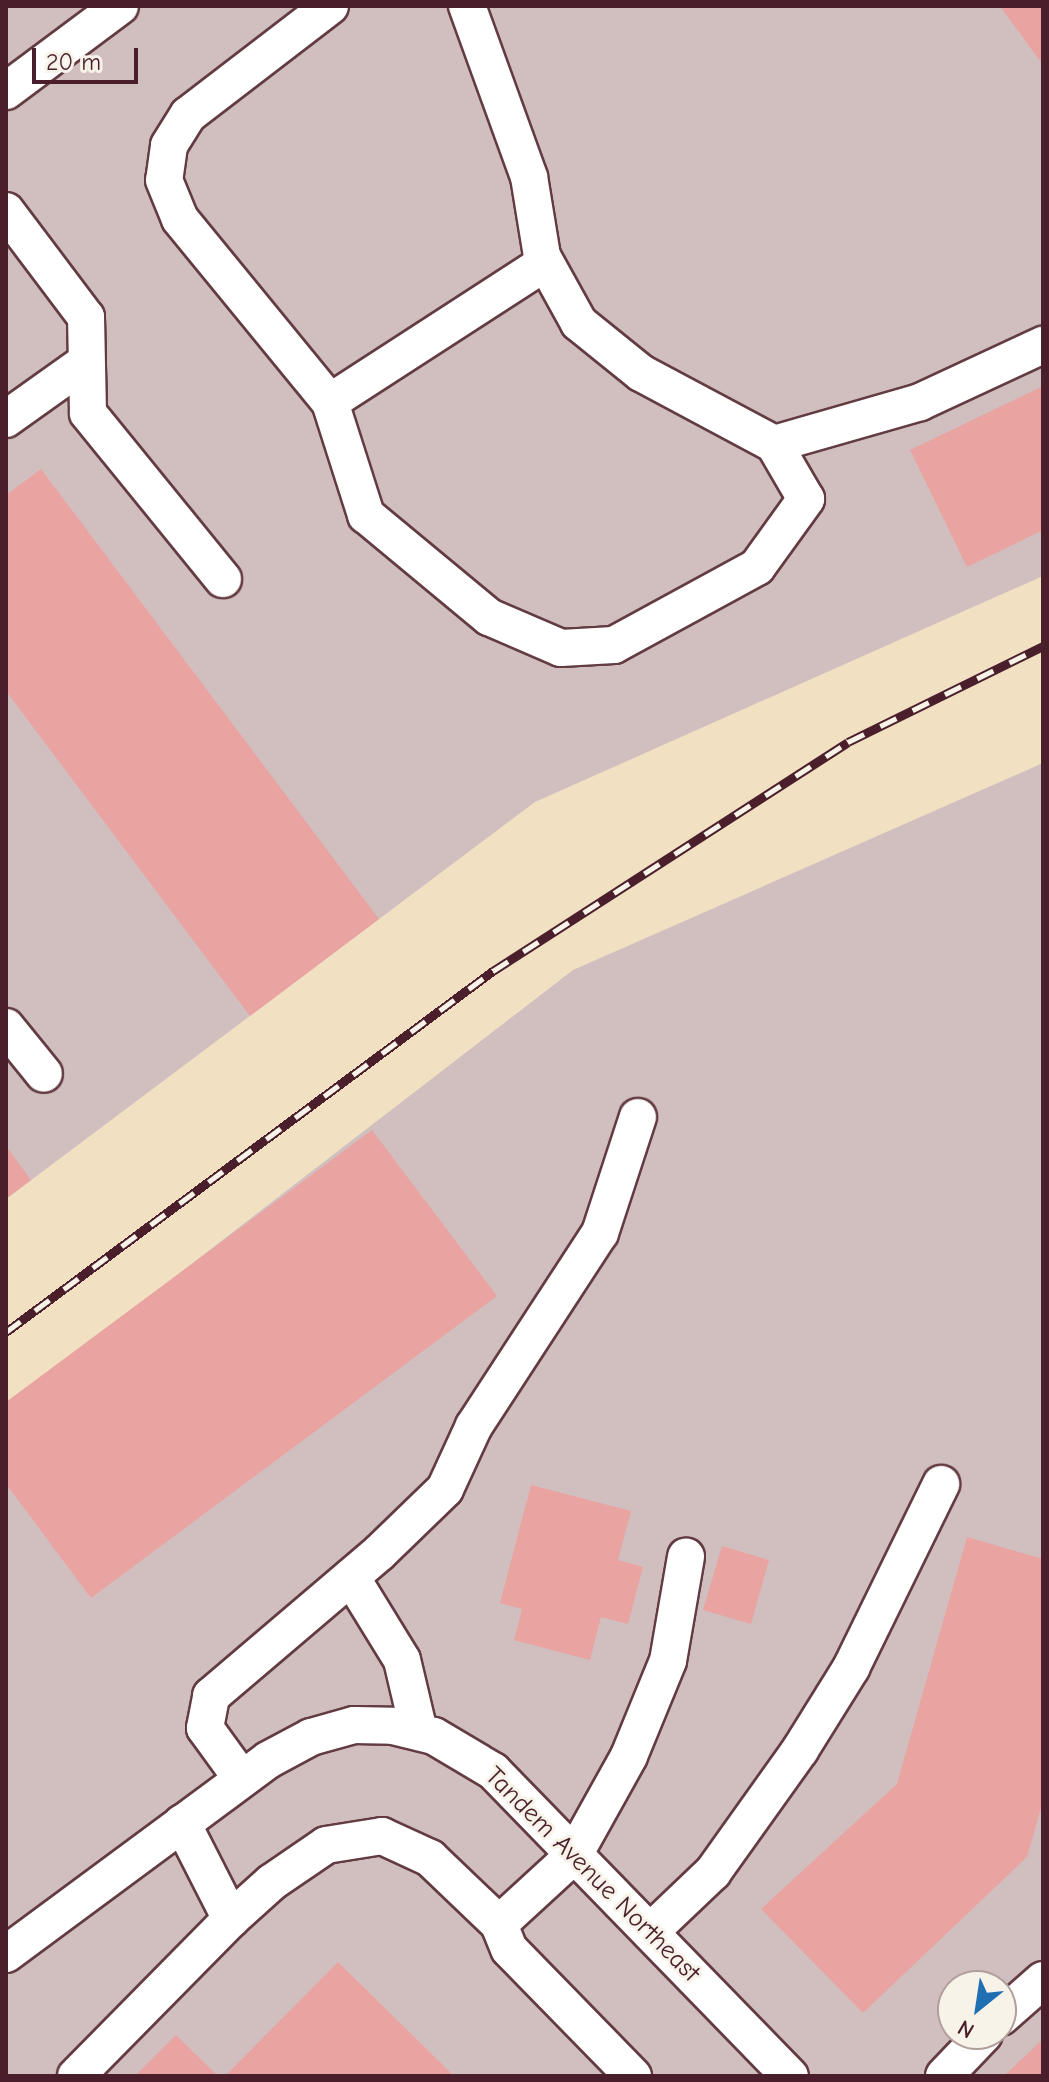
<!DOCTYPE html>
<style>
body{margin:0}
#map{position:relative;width:1049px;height:2082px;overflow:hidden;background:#f2e0c3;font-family:"Comic Neue",sans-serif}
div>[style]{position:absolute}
.industrial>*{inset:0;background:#d1bfbf}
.building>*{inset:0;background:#e9a3a0}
.roads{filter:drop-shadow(2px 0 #633c42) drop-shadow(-2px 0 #633c42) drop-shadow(0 2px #633c42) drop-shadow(0 -2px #633c42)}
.minor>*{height:36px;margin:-18px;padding:0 18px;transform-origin:18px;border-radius:18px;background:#fff}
.rail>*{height:9px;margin-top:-4.5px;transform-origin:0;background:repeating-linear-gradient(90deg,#f7f3e8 0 18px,#4a1f2b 0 36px);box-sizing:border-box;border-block:2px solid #4a1f2b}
span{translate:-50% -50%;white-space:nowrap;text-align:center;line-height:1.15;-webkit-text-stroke:6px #f7f3e8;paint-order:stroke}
.street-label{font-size:26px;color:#4a1f2b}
.frame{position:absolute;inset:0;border:8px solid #4a1f2b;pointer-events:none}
.north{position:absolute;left:937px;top:1970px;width:80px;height:80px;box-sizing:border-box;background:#f7f3e8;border:2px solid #b29e9c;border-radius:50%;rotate:210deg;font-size:22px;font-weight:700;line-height:32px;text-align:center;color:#4a1f2b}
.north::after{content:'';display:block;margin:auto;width:28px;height:36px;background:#1f6fb2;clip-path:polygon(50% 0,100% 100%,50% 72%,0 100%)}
.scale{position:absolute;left:32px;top:48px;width:106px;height:36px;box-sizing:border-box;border:4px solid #4a1f2b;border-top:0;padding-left:10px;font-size:24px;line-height:28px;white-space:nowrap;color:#4a1f2b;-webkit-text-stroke:6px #f7f3e8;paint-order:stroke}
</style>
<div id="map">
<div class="industrial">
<div style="clip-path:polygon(6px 6px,1043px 6px,1043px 576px,535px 802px,6px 1199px)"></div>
<div style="clip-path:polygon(evenodd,1043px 763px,1043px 2076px,6px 2076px,6px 1407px,573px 970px,1043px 763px,953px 1986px,1001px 1986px,1001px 2034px,953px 2034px,953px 1986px)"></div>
</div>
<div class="building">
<div style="clip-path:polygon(1000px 6px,1043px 6px,1043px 65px)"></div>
<div style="clip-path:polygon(1043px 386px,1043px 530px,967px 567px,910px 450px)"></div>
<div style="clip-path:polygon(41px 469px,379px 919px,250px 1016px,6px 691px,6px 495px)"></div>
<div style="clip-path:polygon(372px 1130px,497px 1296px,91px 1598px,6px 1484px,6px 1402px)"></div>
<div style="clip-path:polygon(6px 1146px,31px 1180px,6px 1199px)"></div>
<div style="clip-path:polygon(531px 1485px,631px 1511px,618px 1560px,643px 1567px,628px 1624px,601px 1617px,590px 1660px,514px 1640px,522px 1609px,500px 1603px)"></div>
<div style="clip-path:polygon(967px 1537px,1043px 1559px,1043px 1801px,1027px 1857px,863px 2013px,761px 1909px,897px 1784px)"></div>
<div style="clip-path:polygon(722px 1546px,769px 1560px,751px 1624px,703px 1610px)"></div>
<div style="clip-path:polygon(338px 1962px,454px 2076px,225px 2076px)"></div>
<div style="clip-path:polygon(176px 2035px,218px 2076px,135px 2076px)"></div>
<div style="clip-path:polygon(1043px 2039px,1043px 2076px,1004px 2076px)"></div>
</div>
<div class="roads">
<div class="minor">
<div style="left:330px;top:6px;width:179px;rotate:142.5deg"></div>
<div style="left:188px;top:115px;width:36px;rotate:122deg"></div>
<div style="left:169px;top:146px;width:34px;rotate:98deg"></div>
<div style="left:164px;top:180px;width:42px;rotate:67.7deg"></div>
<div style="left:180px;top:219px;width:237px;rotate:50.7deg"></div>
<div style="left:330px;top:402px;width:119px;rotate:72.3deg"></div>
<div style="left:366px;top:515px;width:160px;rotate:39.7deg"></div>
<div style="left:489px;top:617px;width:78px;rotate:23.3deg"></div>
<div style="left:561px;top:648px;width:53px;rotate:-3.2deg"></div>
<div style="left:614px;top:645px;width:163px;rotate:-28.6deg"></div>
<div style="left:757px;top:567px;width:84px;rotate:-54.2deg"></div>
<div style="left:806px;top:499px;width:64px;rotate:-120.2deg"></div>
<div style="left:774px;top:444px;width:151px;rotate:-151.9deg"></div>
<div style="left:641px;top:373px;width:80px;rotate:-141.1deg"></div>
<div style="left:579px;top:323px;width:77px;rotate:-118.9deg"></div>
<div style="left:542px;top:256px;width:80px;rotate:-99.3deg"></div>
<div style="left:529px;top:177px;width:182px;rotate:-109.9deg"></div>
<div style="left:6px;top:91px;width:142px;rotate:-36.7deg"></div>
<div style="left:6px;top:211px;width:133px;rotate:53deg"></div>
<div style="left:86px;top:317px;width:96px;rotate:88.8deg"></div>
<div style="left:88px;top:413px;width:214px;rotate:50.9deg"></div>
<div style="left:330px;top:402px;width:256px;rotate:-32.9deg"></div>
<div style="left:6px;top:419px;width:95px;rotate:-35.5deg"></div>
<div style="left:774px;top:444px;width:152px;rotate:-16deg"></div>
<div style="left:920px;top:402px;width:136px;rotate:-24.9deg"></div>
<div style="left:6px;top:1027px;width:60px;rotate:51deg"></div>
<div style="left:351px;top:1577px;width:97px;rotate:58.4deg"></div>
<div style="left:402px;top:1660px;width:74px;rotate:76.7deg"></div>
<div style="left:242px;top:1779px;width:63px;rotate:-126deg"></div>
<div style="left:205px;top:1728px;width:33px;rotate:-79deg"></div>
<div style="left:211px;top:1696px;width:221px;rotate:-40.4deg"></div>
<div style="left:379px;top:1553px;width:92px;rotate:-44.1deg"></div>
<div style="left:445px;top:1489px;width:69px;rotate:-65.3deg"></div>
<div style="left:474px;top:1426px;width:230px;rotate:-56.9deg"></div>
<div style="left:600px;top:1233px;width:122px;rotate:-71.9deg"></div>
<div style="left:182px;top:1823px;width:108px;rotate:63deg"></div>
<div style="left:231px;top:1919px;width:55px;rotate:-42.1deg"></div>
<div style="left:272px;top:1882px;width:65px;rotate:-34.4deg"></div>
<div style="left:326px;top:1845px;width:57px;rotate:-9.1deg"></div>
<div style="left:382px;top:1836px;width:53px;rotate:24.6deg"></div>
<div style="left:430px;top:1858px;width:95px;rotate:43.7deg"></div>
<div style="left:650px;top:1932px;width:87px;rotate:-43.6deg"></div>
<div style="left:713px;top:1872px;width:150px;rotate:-54.5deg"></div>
<div style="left:800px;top:1750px;width:97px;rotate:-58.1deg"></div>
<div style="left:851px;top:1668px;width:205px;rotate:-63.9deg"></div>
<div style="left:6px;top:1954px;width:326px;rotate:-36.5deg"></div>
<div style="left:268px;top:1760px;width:49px;rotate:-28.1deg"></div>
<div style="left:311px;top:1737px;width:45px;rotate:-15.6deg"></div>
<div style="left:354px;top:1725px;width:39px;rotate:1deg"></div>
<div style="left:393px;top:1726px;width:42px;rotate:13.7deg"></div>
<div style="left:434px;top:1736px;width:69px;rotate:30.7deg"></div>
<div style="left:493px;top:1771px;width:426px;rotate:45.8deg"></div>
<div style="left:1001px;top:2017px;width:56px;rotate:-41.4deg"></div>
<div style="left:76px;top:2076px;width:221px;rotate:-45.4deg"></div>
<div style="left:633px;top:2076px;width:177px;rotate:-134.3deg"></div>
<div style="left:509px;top:1949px;width:27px;rotate:-112deg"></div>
<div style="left:499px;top:1924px;width:102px;rotate:-42.6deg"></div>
<div style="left:574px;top:1855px;width:113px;rotate:-60.9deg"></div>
<div style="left:629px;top:1756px;width:103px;rotate:-67.7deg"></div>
<div style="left:668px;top:1661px;width:106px;rotate:-80.2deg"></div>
<div style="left:944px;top:2076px;width:58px;rotate:-46.4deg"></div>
</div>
</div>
<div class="rail">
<div style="left:6px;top:1332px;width:606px;rotate:-36.55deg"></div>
<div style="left:493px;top:971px;width:422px;rotate:-32.8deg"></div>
<div style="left:848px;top:742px;width:217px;rotate:-26.2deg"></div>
</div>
<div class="street-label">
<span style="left:592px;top:1875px;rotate:45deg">Tandem Avenue Northeast</span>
</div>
<div class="frame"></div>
<div class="north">N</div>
<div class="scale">20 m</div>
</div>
